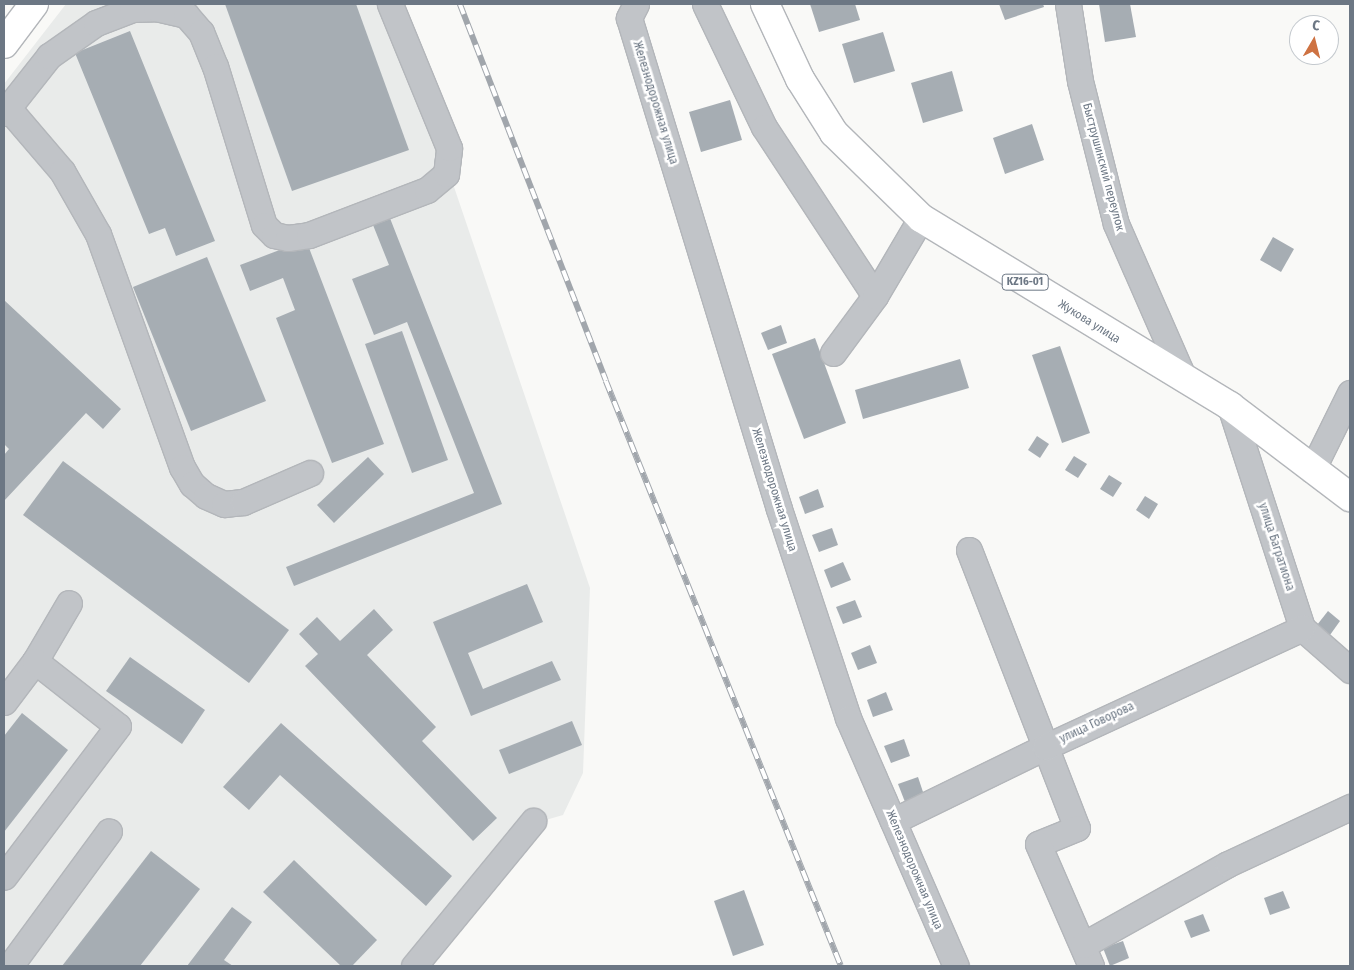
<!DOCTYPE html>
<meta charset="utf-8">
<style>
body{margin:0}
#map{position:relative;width:1354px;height:970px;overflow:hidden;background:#f9f9f7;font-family:"Fira Sans Condensed",sans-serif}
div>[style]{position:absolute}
.built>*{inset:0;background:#e9ebea}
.building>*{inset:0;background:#a6adb3}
.roads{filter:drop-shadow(1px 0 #b3b6ba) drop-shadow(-1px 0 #b3b6ba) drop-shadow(0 1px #b3b6ba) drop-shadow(0 -1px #b3b6ba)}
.minor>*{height:25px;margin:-12.5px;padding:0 12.5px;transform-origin:12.5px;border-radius:12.5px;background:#c1c4c8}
.major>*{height:28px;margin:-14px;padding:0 14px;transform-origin:14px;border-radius:14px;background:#fff}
.rail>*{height:5.5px;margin-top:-2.75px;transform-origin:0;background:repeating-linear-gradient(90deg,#fff 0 11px,#a1a6ac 0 22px);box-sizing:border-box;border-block:1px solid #a1a6ac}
span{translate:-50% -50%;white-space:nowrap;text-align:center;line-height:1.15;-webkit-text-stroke:5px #fff;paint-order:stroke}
.shield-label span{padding:1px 4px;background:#fff;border:1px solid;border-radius:4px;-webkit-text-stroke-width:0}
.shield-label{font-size:11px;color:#6c7784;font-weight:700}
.street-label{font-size:12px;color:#6c7784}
.frame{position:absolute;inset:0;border:5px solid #6c7784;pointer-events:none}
.north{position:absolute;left:1289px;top:15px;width:50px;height:50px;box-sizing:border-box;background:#fff;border:1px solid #c4c9ce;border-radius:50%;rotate:8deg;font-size:14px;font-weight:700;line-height:20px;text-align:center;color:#6c7784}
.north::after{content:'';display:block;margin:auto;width:18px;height:22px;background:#ce7242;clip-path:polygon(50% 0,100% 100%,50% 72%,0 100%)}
</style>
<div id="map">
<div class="built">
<div style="clip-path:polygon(66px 4px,392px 4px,590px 588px,583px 773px,563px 815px,508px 831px,399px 966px,4px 966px,4px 84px)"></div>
</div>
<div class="building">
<div style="clip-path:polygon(225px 4px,356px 4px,409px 150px,292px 191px)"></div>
<div style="clip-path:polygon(810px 4px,855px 4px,860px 20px,819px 32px)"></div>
<div style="clip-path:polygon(999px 4px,1043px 4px,1044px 7px,1005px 20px)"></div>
<div style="clip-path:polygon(1099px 4px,1130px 4px,1136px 37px,1105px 42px)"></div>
<div style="clip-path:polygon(130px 31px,215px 241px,176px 256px,165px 228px,149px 234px,75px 53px)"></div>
<div style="clip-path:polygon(883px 32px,895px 71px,854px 83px,842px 44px)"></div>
<div style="clip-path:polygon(952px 71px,963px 111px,923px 123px,911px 83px)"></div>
<div style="clip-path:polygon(730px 100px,742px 140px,701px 152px,689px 112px)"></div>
<div style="clip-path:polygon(1032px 124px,1044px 160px,1005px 174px,993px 138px)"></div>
<div style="clip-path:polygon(386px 208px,502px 504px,294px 586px,286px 567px,474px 493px,407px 322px,374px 335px,352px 279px,389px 265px,369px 215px)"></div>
<div style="clip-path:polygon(1273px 237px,1294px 249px,1281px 272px,1260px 260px)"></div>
<div style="clip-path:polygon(306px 240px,384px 444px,332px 463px,276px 318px,295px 310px,283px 278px,250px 291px,240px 265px)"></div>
<div style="clip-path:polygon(207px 257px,266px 401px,191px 431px,133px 287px)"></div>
<div style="clip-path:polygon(4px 300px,121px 409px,103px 429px,86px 413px,4px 501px,4px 455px,9px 449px,4px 444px)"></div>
<div style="clip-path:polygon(781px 325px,787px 343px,768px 350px,761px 333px)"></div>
<div style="clip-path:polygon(402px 331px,448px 460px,412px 473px,365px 344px)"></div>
<div style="clip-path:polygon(815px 338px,846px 423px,804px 439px,772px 354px)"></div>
<div style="clip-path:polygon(1060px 346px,1090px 433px,1062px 443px,1032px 355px)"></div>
<div style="clip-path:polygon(960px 359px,969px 388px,863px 419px,855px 390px)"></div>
<div style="clip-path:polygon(1037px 436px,1049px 444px,1040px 458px,1028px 450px)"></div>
<div style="clip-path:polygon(1074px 456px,1087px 464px,1078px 478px,1065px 470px)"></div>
<div style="clip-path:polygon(368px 457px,384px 474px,334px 523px,317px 505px)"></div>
<div style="clip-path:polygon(63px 461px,289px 630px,249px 683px,23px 515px)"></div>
<div style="clip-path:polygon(1109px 475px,1122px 483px,1113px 497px,1100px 489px)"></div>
<div style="clip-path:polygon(818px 489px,824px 507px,805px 514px,799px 497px)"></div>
<div style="clip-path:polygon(1145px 496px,1158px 504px,1149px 519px,1136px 510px)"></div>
<div style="clip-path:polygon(832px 528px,838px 545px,819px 552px,812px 535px)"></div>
<div style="clip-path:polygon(843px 562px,851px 580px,831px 588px,824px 570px)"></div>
<div style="clip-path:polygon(527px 584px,543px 622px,468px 653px,483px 689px,552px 661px,561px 680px,471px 716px,433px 622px)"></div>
<div style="clip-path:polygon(855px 600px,862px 617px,843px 624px,836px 607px)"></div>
<div style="clip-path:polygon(374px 609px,393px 630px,367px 655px,436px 727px,422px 741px,497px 818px,473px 841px,305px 666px,318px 654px,299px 634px,317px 617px,340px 641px)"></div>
<div style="clip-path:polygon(1328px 611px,1340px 621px,1330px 635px,1317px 625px)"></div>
<div style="clip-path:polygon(870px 645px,877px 663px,858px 670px,851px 653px)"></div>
<div style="clip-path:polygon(130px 657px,205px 710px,182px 744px,106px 691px)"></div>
<div style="clip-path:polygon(886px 692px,893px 710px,873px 717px,867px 700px)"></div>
<div style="clip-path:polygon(22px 713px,68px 750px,4px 832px,4px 736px)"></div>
<div style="clip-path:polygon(572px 721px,582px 745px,509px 774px,499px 750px)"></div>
<div style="clip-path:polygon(281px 723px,452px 876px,426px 906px,280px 775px,249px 810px,223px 787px)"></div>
<div style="clip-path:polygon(904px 739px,910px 756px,891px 763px,884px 746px)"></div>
<div style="clip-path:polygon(918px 777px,924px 795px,905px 802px,898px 784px)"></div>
<div style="clip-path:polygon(151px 851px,200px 889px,140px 966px,62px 966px)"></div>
<div style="clip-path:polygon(294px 860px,377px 940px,352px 966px,341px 966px,263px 892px)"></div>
<div style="clip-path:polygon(744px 890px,764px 945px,733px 956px,714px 901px)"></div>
<div style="clip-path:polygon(1283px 891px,1290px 908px,1270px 915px,1264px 898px)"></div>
<div style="clip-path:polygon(232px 907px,252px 922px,224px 960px,233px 966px,187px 966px)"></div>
<div style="clip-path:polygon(1203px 914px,1210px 931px,1191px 938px,1184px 921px)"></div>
<div style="clip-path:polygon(1123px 941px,1129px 958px,1110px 966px,1103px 948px)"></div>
</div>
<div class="roads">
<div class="minor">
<div style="left:636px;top:4px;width:16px;rotate:117deg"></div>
<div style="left:629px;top:18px;width:513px;rotate:73.01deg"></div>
<div style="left:779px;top:509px;width:220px;rotate:71.7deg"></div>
<div style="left:848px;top:718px;width:270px;rotate:66.5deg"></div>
<div style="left:705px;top:4px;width:136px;rotate:64.4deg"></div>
<div style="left:764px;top:127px;width:202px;rotate:56.7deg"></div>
<div style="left:1068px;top:4px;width:78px;rotate:81.1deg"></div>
<div style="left:1080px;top:81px;width:147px;rotate:75.9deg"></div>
<div style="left:1116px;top:224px;width:169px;rotate:66.3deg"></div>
<div style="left:8px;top:108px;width:83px;rotate:49.4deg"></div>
<div style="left:62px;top:171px;width:73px;rotate:60.3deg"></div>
<div style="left:98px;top:234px;width:248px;rotate:70.2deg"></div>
<div style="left:182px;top:467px;width:20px;rotate:60deg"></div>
<div style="left:192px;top:484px;width:18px;rotate:41deg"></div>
<div style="left:206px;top:496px;width:20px;rotate:24deg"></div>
<div style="left:224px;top:504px;width:19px;rotate:-6deg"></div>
<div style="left:243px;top:502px;width:73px;rotate:-23.4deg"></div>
<div style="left:4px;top:113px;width:73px;rotate:-51.7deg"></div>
<div style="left:49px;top:56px;width:57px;rotate:-35.1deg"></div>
<div style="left:96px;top:23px;width:39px;rotate:-21deg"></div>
<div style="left:132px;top:9px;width:24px;rotate:-2deg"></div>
<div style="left:156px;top:8px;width:31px;rotate:13deg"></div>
<div style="left:186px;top:15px;width:23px;rotate:49deg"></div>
<div style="left:201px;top:32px;width:37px;rotate:68deg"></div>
<div style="left:215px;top:66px;width:166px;rotate:72.9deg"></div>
<div style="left:264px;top:225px;width:14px;rotate:45deg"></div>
<div style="left:274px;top:235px;width:14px;rotate:12deg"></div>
<div style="left:288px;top:238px;width:21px;rotate:-8deg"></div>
<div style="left:309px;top:235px;width:126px;rotate:-20.9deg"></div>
<div style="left:427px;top:190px;width:25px;rotate:-40deg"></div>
<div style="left:446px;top:174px;width:26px;rotate:-83deg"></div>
<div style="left:449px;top:148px;width:156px;rotate:-112.3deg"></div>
<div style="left:833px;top:353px;width:71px;rotate:-53.6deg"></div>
<div style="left:875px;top:296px;width:91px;rotate:-59.5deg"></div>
<div style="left:1230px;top:406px;width:233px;rotate:72deg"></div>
<div style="left:1302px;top:628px;width:64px;rotate:41.2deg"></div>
<div style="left:1312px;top:470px;width:86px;rotate:-63.7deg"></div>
<div style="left:969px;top:550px;width:298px;rotate:68.8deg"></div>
<div style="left:1077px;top:828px;width:42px;rotate:157.7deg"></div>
<div style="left:1038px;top:844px;width:133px;rotate:66.5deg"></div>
<div style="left:35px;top:661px;width:67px;rotate:-59.6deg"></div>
<div style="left:4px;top:702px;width:51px;rotate:-52.9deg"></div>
<div style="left:35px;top:661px;width:105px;rotate:38.1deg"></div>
<div style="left:118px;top:726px;width:189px;rotate:127.1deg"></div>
<div style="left:893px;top:821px;width:169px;rotate:-26deg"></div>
<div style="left:1045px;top:747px;width:283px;rotate:-24.8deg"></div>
<div style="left:1083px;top:945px;width:166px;rotate:-29.2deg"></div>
<div style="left:1228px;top:864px;width:135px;rotate:-25deg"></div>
<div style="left:10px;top:966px;width:167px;rotate:-53.7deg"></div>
<div style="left:414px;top:966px;width:188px;rotate:-50.6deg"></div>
</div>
<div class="major">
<div style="left:765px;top:4px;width:83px;rotate:65deg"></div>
<div style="left:800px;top:79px;width:64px;rotate:57.8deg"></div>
<div style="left:834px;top:133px;width:122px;rotate:44.3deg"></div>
<div style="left:921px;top:218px;width:362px;rotate:31.3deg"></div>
<div style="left:1230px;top:406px;width:151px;rotate:37.2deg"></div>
<div style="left:4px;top:44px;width:50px;rotate:-53.1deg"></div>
</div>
</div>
<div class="rail">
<div style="left:460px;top:4px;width:404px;rotate:68.8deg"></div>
<div style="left:606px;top:381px;width:630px;rotate:68.11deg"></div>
</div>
<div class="shield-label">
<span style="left:1025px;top:282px">KZ16-01</span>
</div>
<div class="street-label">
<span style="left:655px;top:103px;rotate:73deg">Железнодорожная улица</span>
<span style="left:1103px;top:167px;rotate:75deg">Быструшинский переулок</span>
<span style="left:1089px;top:322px;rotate:32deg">Жукова улица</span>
<span style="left:774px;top:490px;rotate:73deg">Железнодорожная улица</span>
<span style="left:1276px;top:547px;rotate:72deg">улица Багратиона</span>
<span style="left:1097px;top:723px;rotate:-25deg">улица Говорова</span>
<span style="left:914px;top:870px;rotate:67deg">Железнодорожная улица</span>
</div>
<div class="frame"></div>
<div class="north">С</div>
</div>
